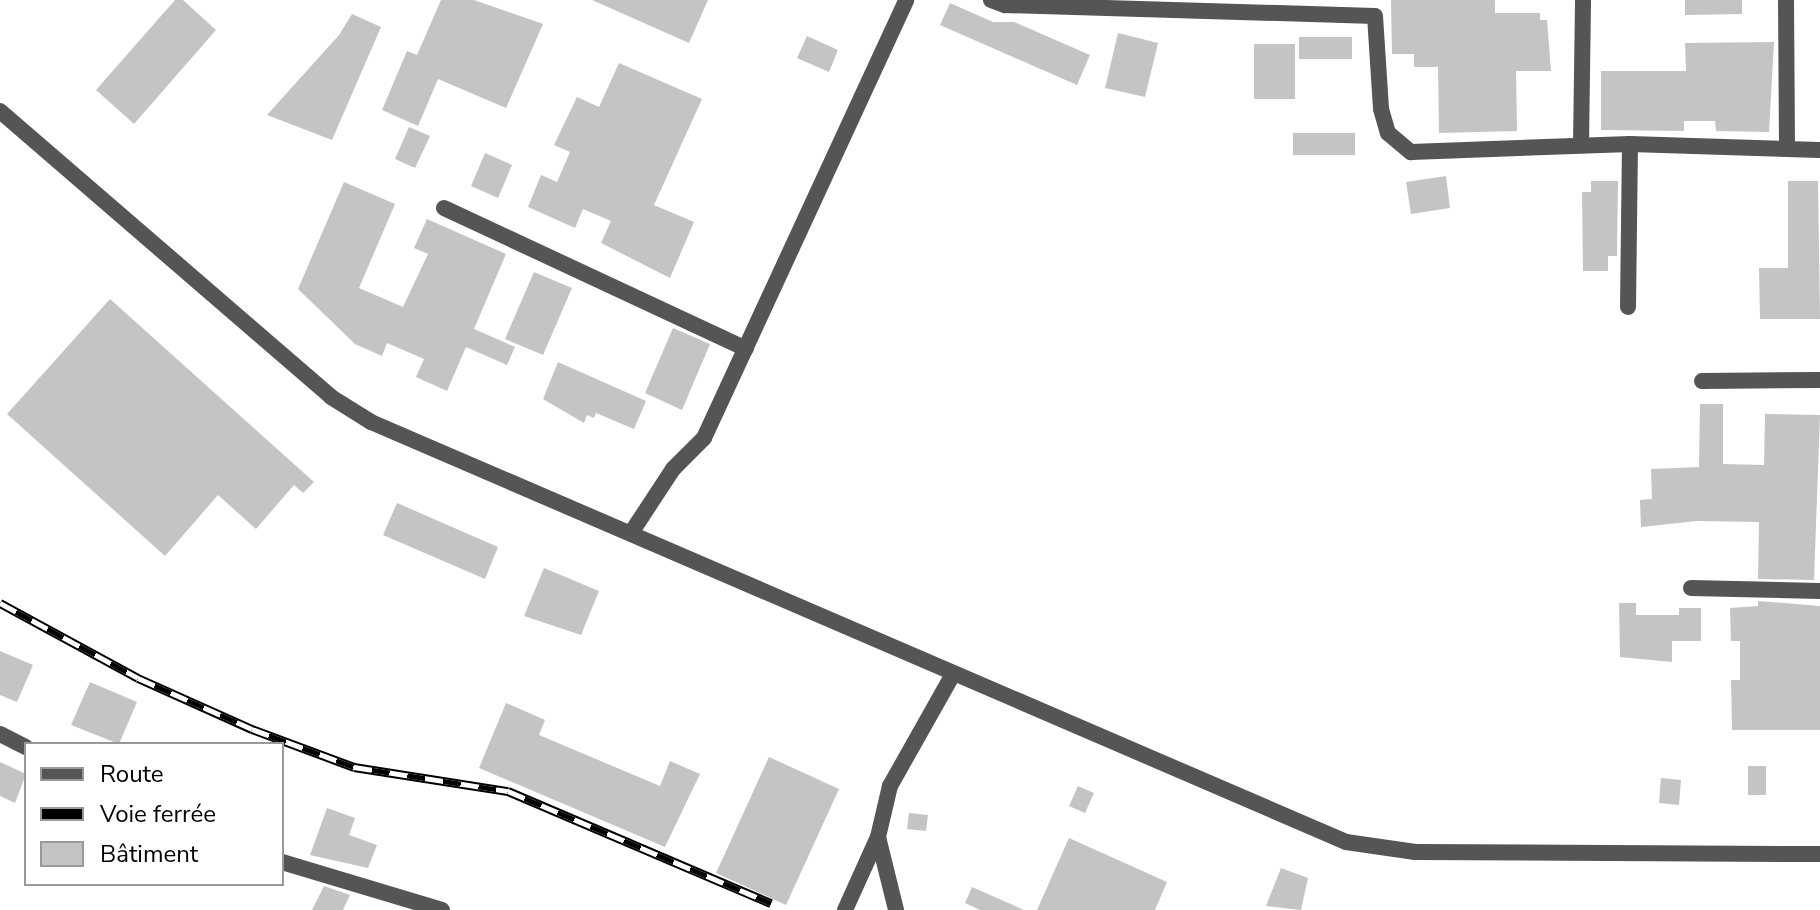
<!DOCTYPE html>
<meta charset="utf-8">
<style>
body{margin:0}
#map{position:relative;width:1820px;height:910px;overflow:hidden;background:#fff;font-family:"Nunito Sans",sans-serif}
div>[style]{position:absolute}
.building>*{inset:0;background:#c4c4c4}
.minor>*{height:16px;margin:-8px;padding:0 8px;transform-origin:8px;border-radius:8px;background:#555}
.rail>*{height:9px;margin-top:-4.5px;transform-origin:0;background:repeating-linear-gradient(90deg,#fff 0 18px,#000 0 36px);box-sizing:border-box;border-block:2px solid #000}
span{translate:-50% -50%;white-space:nowrap;text-align:center;line-height:1.15;-webkit-text-stroke:7px #fff;paint-order:stroke}
.legend{position:absolute;left:24px;top:742px;width:260px;height:144px;box-sizing:border-box;background:#fff;border:2px solid #999;margin:0;padding:10px 14px;list-style:none;font-size:24px;color:#000}
.legend li{display:flex;align-items:center;gap:16px;height:40px}
.legend b{width:40px;border:2px solid #999}
</style>
<div id="map">
<div class="building">
<div style="clip-path:polygon(175px 0,183px 0,216px 30px,134px 124px,96px 90px)"></div>
<div style="clip-path:polygon(441px 0,474px 0,543px 24px,506px 108px,438px 79px,418px 126px,382px 110px,407px 51px,417px 55px)"></div>
<div style="clip-path:polygon(592px 0,708px 0,689px 43px)"></div>
<div style="clip-path:polygon(1391px 0,1495px 0,1495px 13px,1540px 13px,1540px 20px,1547px 20px,1551px 71px,1516px 71px,1517px 131px,1439px 133px,1438px 67px,1414px 67px,1414px 54px,1392px 54px)"></div>
<div style="clip-path:polygon(1685px 0,1742px 0,1742px 14px,1685px 15px)"></div>
<div style="clip-path:polygon(950px 3px,993px 22px,1014px 22px,1090px 55px,1077px 85px,940px 25px)"></div>
<div style="clip-path:polygon(352px 14px,381px 27px,332px 140px,267px 115px,339px 35px)"></div>
<div style="clip-path:polygon(1118px 33px,1158px 43px,1145px 97px,1105px 88px)"></div>
<div style="clip-path:polygon(807px 36px,838px 50px,829px 72px,797px 58px)"></div>
<div style="clip-path:polygon(1299px 37px,1352px 37px,1352px 59px,1299px 59px)"></div>
<div style="clip-path:polygon(1774px 42px,1769px 132px,1716px 131px,1715px 121px,1684px 121px,1684px 131px,1601px 130px,1601px 71px,1686px 71px,1685px 43px)"></div>
<div style="clip-path:polygon(1254px 44px,1295px 44px,1295px 99px,1254px 99px)"></div>
<div style="clip-path:polygon(619px 63px,702px 99px,654px 205px,694px 222px,670px 278px,601px 243px,611px 221px,583px 209px,575px 228px,528px 207px,541px 175px,557px 182px,570px 152px,554px 145px,577px 97px,599px 107px)"></div>
<div style="clip-path:polygon(409px 127px,430px 136px,415px 168px,395px 159px)"></div>
<div style="clip-path:polygon(1293px 133px,1355px 133px,1355px 155px,1293px 155px)"></div>
<div style="clip-path:polygon(485px 153px,512px 165px,498px 198px,471px 186px)"></div>
<div style="clip-path:polygon(1446px 176px,1450px 208px,1411px 214px,1406px 182px)"></div>
<div style="clip-path:polygon(1591px 181px,1618px 181px,1617px 256px,1608px 256px,1608px 271px,1583px 271px,1582px 192px,1591px 192px)"></div>
<div style="clip-path:polygon(1788px 181px,1818px 181px,1820px 319px,1760px 319px,1759px 268px,1788px 268px)"></div>
<div style="clip-path:polygon(344px 182px,395px 204px,359px 288px,403px 307px,428px 254px,414px 248px,427px 219px,506px 254px,474px 329px,515px 347px,507px 365px,466px 347px,447px 391px,416px 377px,424px 359px,387px 343px,382px 356px,355px 344px,298px 289px)"></div>
<div style="clip-path:polygon(534px 272px,572px 288px,543px 355px,505px 339px)"></div>
<div style="clip-path:polygon(110px 299px,314px 482px,303px 493px,294px 485px,256px 529px,218px 495px,165px 556px,7px 414px)"></div>
<div style="clip-path:polygon(673px 328px,710px 344px,682px 410px,645px 393px)"></div>
<div style="clip-path:polygon(558px 362px,646px 401px,634px 429px,596px 413px,594px 418px,587px 415px,584px 423px,543px 399px)"></div>
<div style="clip-path:polygon(1700px 404px,1723px 404px,1723px 464px,1764px 465px,1765px 414px,1820px 415px,1814px 580px,1758px 579px,1759px 522px,1697px 521px,1641px 527px,1640px 500px,1652px 499px,1651px 469px,1699px 467px)"></div>
<div style="clip-path:polygon(397px 503px,498px 547px,485px 579px,383px 535px)"></div>
<div style="clip-path:polygon(544px 568px,599px 591px,581px 635px,524px 616px)"></div>
<div style="clip-path:polygon(1758px 601px,1820px 606px,1820px 730px,1732px 730px,1731px 680px,1740px 680px,1740px 641px,1731px 641px,1730px 608px,1758px 606px)"></div>
<div style="clip-path:polygon(1619px 603px,1636px 603px,1636px 615px,1679px 615px,1679px 608px,1701px 608px,1701px 641px,1672px 641px,1672px 662px,1620px 657px)"></div>
<div style="clip-path:polygon(0 651px,33px 665px,17px 702px,0 695px)"></div>
<div style="clip-path:polygon(90px 682px,137px 702px,119px 744px,71px 725px)"></div>
<div style="clip-path:polygon(506px 703px,545px 720px,539px 735px,660px 786px,670px 761px,700px 774px,665px 847px,479px 768px)"></div>
<div style="clip-path:polygon(769px 757px,839px 789px,786px 905px,716px 873px)"></div>
<div style="clip-path:polygon(0 762px,26px 774px,15px 803px,0 796px)"></div>
<div style="clip-path:polygon(1748px 766px,1766px 766px,1766px 795px,1748px 795px)"></div>
<div style="clip-path:polygon(1661px 778px,1681px 780px,1679px 805px,1659px 803px)"></div>
<div style="clip-path:polygon(1078px 786px,1094px 793px,1085px 813px,1069px 806px)"></div>
<div style="clip-path:polygon(327px 808px,355px 818px,349px 835px,377px 845px,368px 868px,310px 855px)"></div>
<div style="clip-path:polygon(909px 813px,928px 815px,926px 831px,907px 829px)"></div>
<div style="clip-path:polygon(1069px 838px,1167px 882px,1155px 910px,1037px 910px)"></div>
<div style="clip-path:polygon(1281px 868px,1308px 878px,1301px 910px,1266px 906px)"></div>
<div style="clip-path:polygon(324px 886px,350px 895px,343px 910px,312px 910px)"></div>
<div style="clip-path:polygon(972px 887px,1024px 910px,980px 910px,965px 903px)"></div>
</div>
<div class="minor">
<div style="left:991px;top:0;width:15px;rotate:20deg"></div>
<div style="left:1005px;top:5px;width:370px;rotate:1.7deg"></div>
<div style="left:1375px;top:16px;width:93px;rotate:86.3deg"></div>
<div style="left:1381px;top:109px;width:25px;rotate:74deg"></div>
<div style="left:1388px;top:133px;width:30px;rotate:40deg"></div>
<div style="left:1411px;top:152px;width:219px;rotate:-2.1deg"></div>
<div style="left:1630px;top:144px;width:190px;rotate:1.8deg"></div>
<div style="left:1786px;top:0;width:147px;rotate:89.6deg"></div>
<div style="left:0;top:111px;width:437px;rotate:40.8deg"></div>
<div style="left:331px;top:397px;width:47px;rotate:32deg"></div>
<div style="left:371px;top:422px;width:1062px;rotate:23.3deg"></div>
<div style="left:1346px;top:842px;width:70px;rotate:8.2deg"></div>
<div style="left:1415px;top:852px;width:405px;rotate:0.3deg"></div>
<div style="left:1581px;top:145px;width:145px;rotate:-89.2deg"></div>
<div style="left:444px;top:208px;width:333px;rotate:25deg"></div>
<div style="left:1628px;top:307px;width:163px;rotate:-89.3deg"></div>
<div style="left:1702px;top:381px;width:118px;rotate:-0.5deg"></div>
<div style="left:631px;top:533px;width:77px;rotate:-56.7deg"></div>
<div style="left:673px;top:469px;width:44px;rotate:-45deg"></div>
<div style="left:704px;top:438px;width:482px;rotate:-65.2deg"></div>
<div style="left:1691px;top:588px;width:129px;rotate:1.3deg"></div>
<div style="left:0;top:734px;width:29px;rotate:27deg"></div>
<div style="left:878px;top:837px;width:75px;rotate:76.1deg"></div>
<div style="left:282px;top:862px;width:167px;rotate:16.7deg"></div>
<div style="left:845px;top:910px;width:80px;rotate:-65.7deg"></div>
<div style="left:878px;top:837px;width:52px;rotate:-76.8deg"></div>
<div style="left:890px;top:786px;width:126px;rotate:-60.6deg"></div>
</div>
<div class="rail">
<div style="left:0;top:603px;width:157px;rotate:28.5deg"></div>
<div style="left:138px;top:678px;width:125px;rotate:24.1deg"></div>
<div style="left:252px;top:729px;width:109px;rotate:20.4deg"></div>
<div style="left:354px;top:767px;width:156px;rotate:8.9deg"></div>
<div style="left:508px;top:791px;width:286px;rotate:23.1deg"></div>
</div>
<ul class="legend">
<li><b style="height:10px;background:#555"></b>Route</li>
<li><b style="height:10px;background:#000"></b>Voie ferrée</li>
<li><b style="height:22px;background:#c4c4c4"></b>Bâtiment</li>
</ul>
</div>
